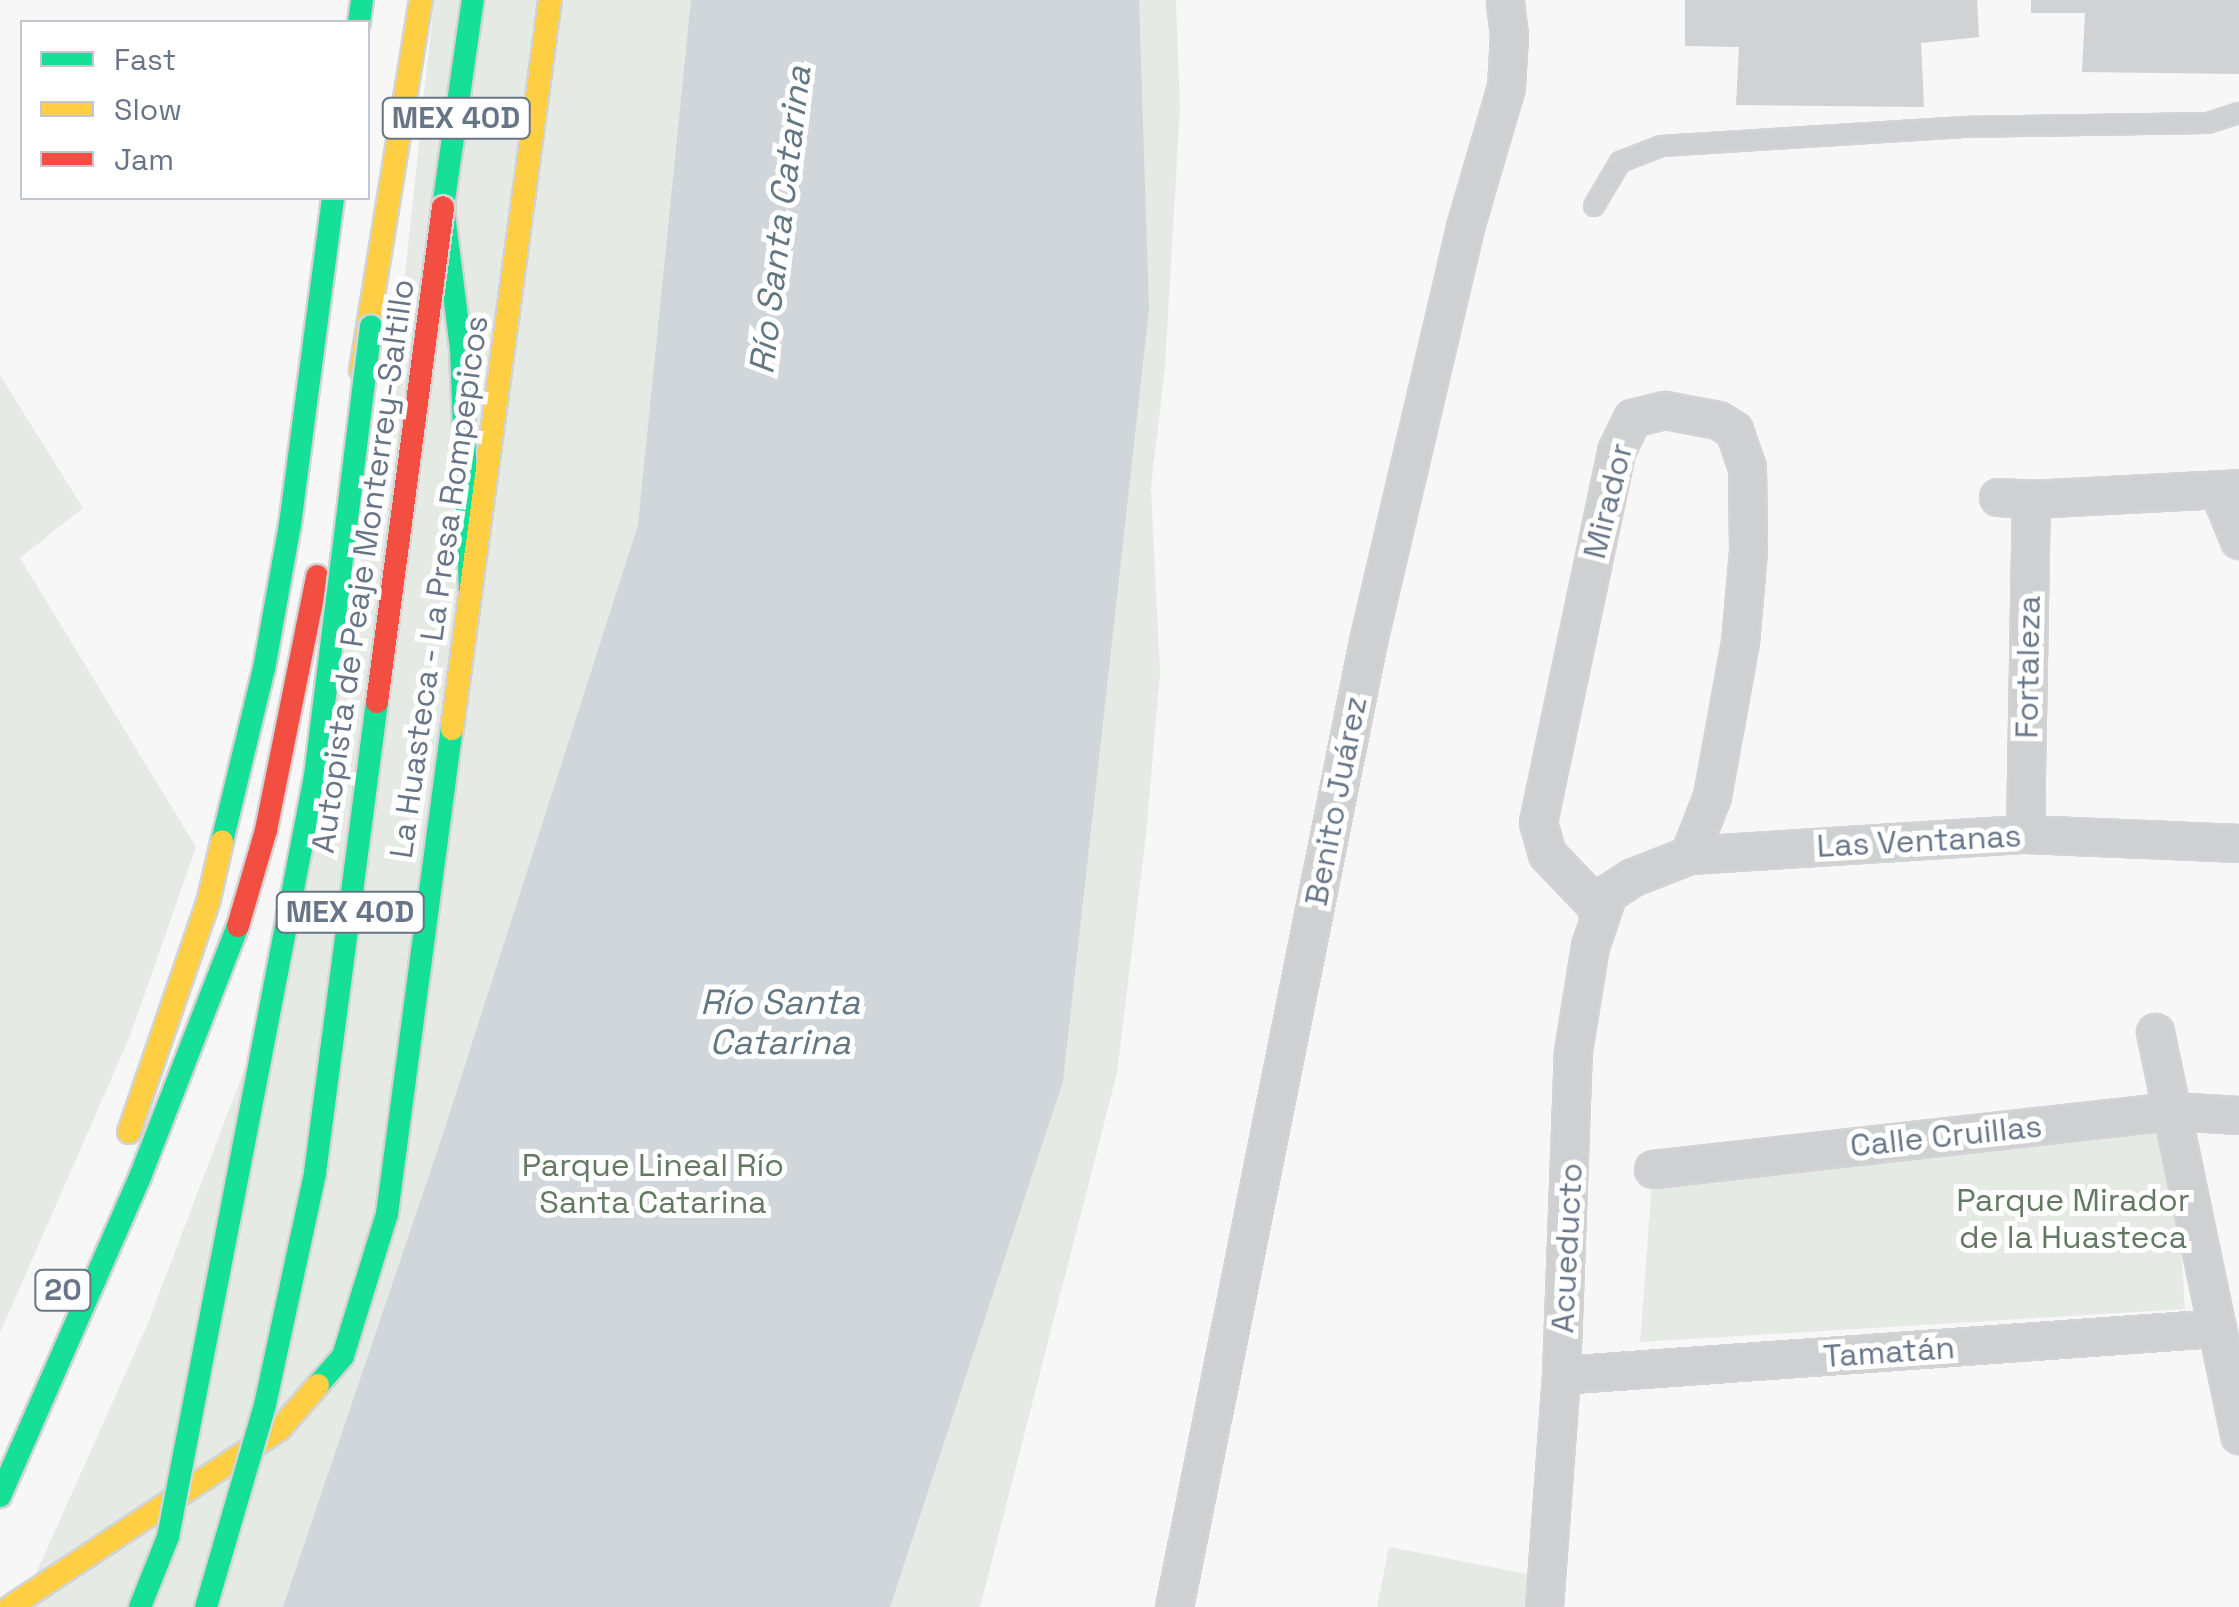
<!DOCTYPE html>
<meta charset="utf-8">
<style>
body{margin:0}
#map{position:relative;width:2239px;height:1607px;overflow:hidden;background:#f7f7f7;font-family:"Space Grotesk",sans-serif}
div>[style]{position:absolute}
.green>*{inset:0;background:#e6eae5}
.water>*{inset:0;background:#d0d6da}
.building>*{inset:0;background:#d1d2d3}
.roads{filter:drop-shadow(2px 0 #d3d3d5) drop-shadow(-2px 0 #d3d3d5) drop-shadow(0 2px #d3d3d5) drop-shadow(0 -2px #d3d3d5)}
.lane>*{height:18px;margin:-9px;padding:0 9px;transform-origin:9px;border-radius:9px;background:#cfd0d2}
.street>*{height:35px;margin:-17.5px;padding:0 17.5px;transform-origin:17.5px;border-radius:17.5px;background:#cfd0d2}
.fast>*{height:22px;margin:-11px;padding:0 11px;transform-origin:11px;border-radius:11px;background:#16e098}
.slow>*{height:22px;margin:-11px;padding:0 11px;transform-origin:11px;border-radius:11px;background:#ffcf43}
.jam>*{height:22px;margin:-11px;padding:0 11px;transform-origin:11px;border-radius:11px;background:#f24e42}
.bridges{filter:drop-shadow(2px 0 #d4d5d5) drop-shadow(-2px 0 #d4d5d5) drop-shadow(0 2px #d4d5d5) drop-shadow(0 -2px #d4d5d5)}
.fast-bridge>*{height:22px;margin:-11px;padding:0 11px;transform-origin:11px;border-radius:11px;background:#16e098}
.jam-bridge>*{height:22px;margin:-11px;padding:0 11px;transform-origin:11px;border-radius:11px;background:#f24e42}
span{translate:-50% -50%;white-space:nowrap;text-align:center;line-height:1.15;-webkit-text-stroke:10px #fff;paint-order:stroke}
.shield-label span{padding:2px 8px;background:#fff;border:2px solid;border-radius:8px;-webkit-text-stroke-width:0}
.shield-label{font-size:30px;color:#677587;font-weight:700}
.street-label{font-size:32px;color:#677587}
.park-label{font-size:32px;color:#647962}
.water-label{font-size:35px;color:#637782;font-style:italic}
.legend{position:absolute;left:20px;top:20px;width:350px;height:180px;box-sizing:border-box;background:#fff;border:2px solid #c2c8cf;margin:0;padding:12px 18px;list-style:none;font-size:30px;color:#677587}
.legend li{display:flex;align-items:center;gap:20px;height:50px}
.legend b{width:50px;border:2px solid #c2c8cf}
</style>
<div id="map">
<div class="green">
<div style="clip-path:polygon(434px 0,1176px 0,1180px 109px,1165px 367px,1151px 487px,1160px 673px,1146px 835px,1117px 1073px,980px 1607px,21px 1607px,148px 1323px,263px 1020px,388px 436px)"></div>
<div style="clip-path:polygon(0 375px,83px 508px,20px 558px,196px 847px,130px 1036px,0 1333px)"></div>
<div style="clip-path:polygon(2172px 1111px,2185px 1309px,1640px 1342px,1653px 1169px)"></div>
<div style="clip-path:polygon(1389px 1547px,1532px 1575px,1526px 1607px,1377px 1607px)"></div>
</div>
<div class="water">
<div style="clip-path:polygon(691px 0,1139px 0,1149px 309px,1063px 1081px,890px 1607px,283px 1607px,442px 1137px,638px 525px)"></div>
</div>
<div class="building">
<div style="clip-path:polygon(1685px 0,1977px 0,1979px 37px,1921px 43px,1924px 107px,1736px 105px,1739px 47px,1685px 46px)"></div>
<div style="clip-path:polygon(2031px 0,2239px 0,2239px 74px,2082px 72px,2085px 13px,2031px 13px)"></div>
</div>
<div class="roads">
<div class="lane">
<div style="left:1594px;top:206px;width:51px;rotate:-59.4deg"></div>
<div style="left:1620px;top:162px;width:44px;rotate:-21.3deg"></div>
<div style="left:1661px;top:146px;width:300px;rotate:-3.6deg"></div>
<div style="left:1960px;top:127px;width:248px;rotate:-0.9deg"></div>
<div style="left:2208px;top:123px;width:33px;rotate:-18deg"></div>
</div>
<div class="street">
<div style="left:2219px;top:491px;width:53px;rotate:67.8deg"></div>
<div style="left:1998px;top:497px;width:33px;rotate:3deg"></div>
<div style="left:2031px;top:499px;width:208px;rotate:-3deg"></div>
<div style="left:2025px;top:834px;width:335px;rotate:-89deg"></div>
<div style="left:1598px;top:915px;width:13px;rotate:-108deg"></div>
<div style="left:1594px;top:903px;width:68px;rotate:-133.8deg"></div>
<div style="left:1547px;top:854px;width:33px;rotate:-106deg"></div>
<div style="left:1538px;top:822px;width:379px;rotate:-78.1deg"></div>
<div style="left:1616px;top:451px;width:37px;rotate:-64deg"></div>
<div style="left:1632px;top:418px;width:34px;rotate:-14deg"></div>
<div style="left:1665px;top:410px;width:54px;rotate:10.7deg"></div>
<div style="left:1718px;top:420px;width:19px;rotate:32deg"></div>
<div style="left:1734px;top:430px;width:39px;rotate:71deg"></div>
<div style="left:1747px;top:467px;width:84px;rotate:89.3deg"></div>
<div style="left:1748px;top:551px;width:91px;rotate:95deg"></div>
<div style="left:1740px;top:642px;width:157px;rotate:100.3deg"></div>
<div style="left:1712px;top:796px;width:63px;rotate:111.3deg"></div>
<div style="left:2155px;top:1032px;width:412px;rotate:78.2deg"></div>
<div style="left:1653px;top:1169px;width:522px;rotate:-6.38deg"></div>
<div style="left:2172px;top:1111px;width:67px;rotate:3.4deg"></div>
<div style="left:1561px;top:1375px;width:658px;rotate:-4.1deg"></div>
<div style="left:1174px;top:1607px;width:985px;rotate:-78.64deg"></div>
<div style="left:1368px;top:641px;width:425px;rotate:-76.8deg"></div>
<div style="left:1465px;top:227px;width:146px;rotate:-73.7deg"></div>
<div style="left:1506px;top:87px;width:52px;rotate:-86.7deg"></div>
<div style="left:1509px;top:35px;width:35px;rotate:-97deg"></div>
<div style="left:1544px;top:1607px;width:233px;rotate:-85.8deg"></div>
<div style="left:1561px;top:1375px;width:324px;rotate:-87.9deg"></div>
<div style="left:1573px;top:1051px;width:106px;rotate:-80.8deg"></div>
<div style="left:1590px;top:946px;width:56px;rotate:-71.2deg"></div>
<div style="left:1608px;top:893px;width:30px;rotate:-33deg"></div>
<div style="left:1633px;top:877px;width:60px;rotate:-21.4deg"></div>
<div style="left:1689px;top:855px;width:337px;rotate:-3.6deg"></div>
<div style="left:2025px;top:834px;width:214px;rotate:2.4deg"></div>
</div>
<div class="fast">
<div style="left:359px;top:22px;width:22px;rotate:-82deg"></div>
<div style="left:470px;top:593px;width:244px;rotate:-92.1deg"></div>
<div style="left:461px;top:349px;width:143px;rotate:-97.2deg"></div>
<div style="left:443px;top:207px;width:209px;rotate:-81.8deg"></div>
<div style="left:222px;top:842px;width:178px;rotate:-76.4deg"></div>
<div style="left:264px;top:669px;width:146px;rotate:-79.8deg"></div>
<div style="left:290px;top:525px;width:330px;rotate:-82.5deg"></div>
<div style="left:318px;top:1385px;width:38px;rotate:-49deg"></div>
<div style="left:343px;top:1356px;width:149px;rotate:-72.8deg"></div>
<div style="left:387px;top:1214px;width:489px;rotate:-82.4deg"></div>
<div style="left:0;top:1496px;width:348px;rotate:-66.3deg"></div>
<div style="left:140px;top:1177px;width:269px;rotate:-68.7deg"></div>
</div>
<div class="slow">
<div style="left:361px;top:370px;width:375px;rotate:-80.8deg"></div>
<div style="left:452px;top:729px;width:736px;rotate:-82.34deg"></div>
<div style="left:129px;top:1132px;width:242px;rotate:-71deg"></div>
<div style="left:208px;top:903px;width:63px;rotate:-77.1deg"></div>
<div style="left:10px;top:1607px;width:323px;rotate:-33.4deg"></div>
<div style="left:280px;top:1429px;width:58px;rotate:-49.2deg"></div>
</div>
<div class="jam">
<div style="left:238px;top:926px;width:100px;rotate:-73.7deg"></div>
<div style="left:266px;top:830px;width:259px;rotate:-78.6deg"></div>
</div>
</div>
<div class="bridges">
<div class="fast-bridge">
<div style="left:140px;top:1607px;width:75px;rotate:-68.2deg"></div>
<div style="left:168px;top:1537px;width:775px;rotate:-79.07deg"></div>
<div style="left:315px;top:776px;width:453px;rotate:-82.9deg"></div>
<div style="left:206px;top:1607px;width:210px;rotate:-73.7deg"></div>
<div style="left:265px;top:1405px;width:237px;rotate:-77.8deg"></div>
<div style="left:315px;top:1173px;width:475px;rotate:-82.5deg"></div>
</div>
<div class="jam-bridge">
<div style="left:377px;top:702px;width:499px;rotate:-82.4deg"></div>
</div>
</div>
<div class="shield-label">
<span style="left:456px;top:118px">MEX 40D</span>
<span style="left:350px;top:912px">MEX 40D</span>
<span style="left:63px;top:1290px">20</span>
</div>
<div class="street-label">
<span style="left:1608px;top:501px;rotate:-76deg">Mirador</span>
<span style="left:363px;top:566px;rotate:-82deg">Autopista de Peaje Monterrey-Saltillo</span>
<span style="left:439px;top:587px;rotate:-82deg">La Huasteca - La Presa Rompepicos</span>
<span style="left:2028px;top:667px;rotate:-89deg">Fortaleza</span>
<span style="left:1336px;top:801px;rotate:-79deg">Benito Juárez</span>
<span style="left:1919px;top:841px;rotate:-3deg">Las Ventanas</span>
<span style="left:1946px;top:1136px;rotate:-6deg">Calle Cruillas</span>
<span style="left:1567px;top:1248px;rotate:-87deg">Acueducto</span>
<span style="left:1889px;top:1352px;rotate:-4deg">Tamatán</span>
</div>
<div class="park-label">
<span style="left:653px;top:1184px">Parque Lineal Río<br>Santa Catarina</span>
<span style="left:2073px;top:1219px">Parque Mirador<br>de la Huasteca</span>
</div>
<div class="water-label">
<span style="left:780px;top:220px;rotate:-83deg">Río Santa Catarina</span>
<span style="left:780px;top:1022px">Río Santa<br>Catarina</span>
</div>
<ul class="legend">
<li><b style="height:12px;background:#16e098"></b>Fast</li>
<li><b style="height:12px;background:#ffcf43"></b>Slow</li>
<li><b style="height:12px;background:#f24e42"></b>Jam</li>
</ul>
</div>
